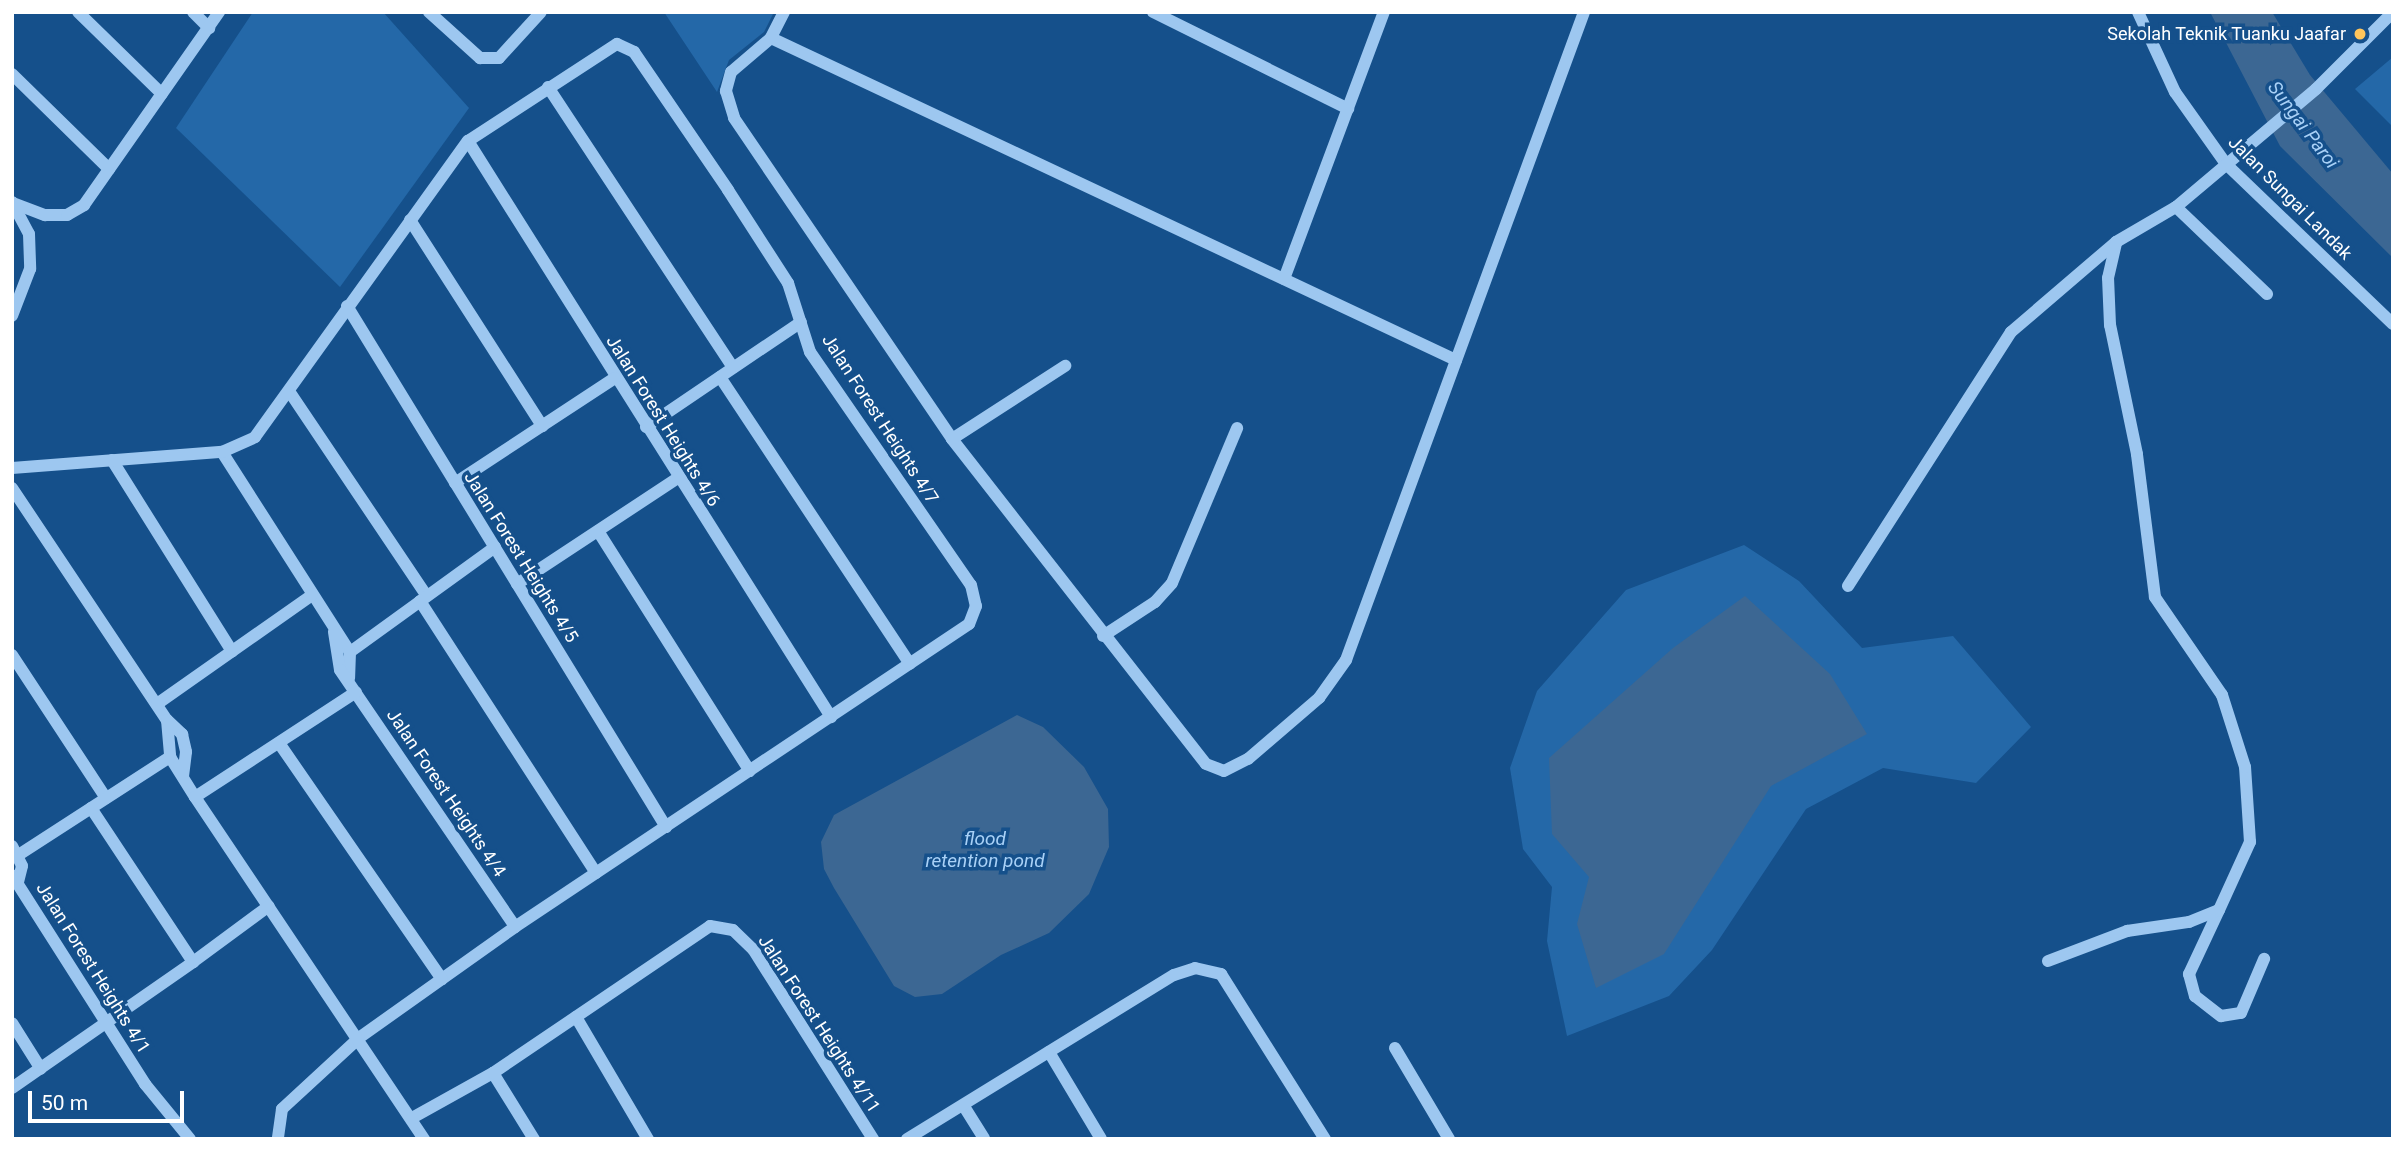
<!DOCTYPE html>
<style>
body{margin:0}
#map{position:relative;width:2405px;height:1151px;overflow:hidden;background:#15508b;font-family:Roboto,sans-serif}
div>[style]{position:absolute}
.green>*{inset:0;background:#2468a8}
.water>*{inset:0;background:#3c6793}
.minor>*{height:12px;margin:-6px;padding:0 6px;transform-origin:6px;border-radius:6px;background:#9dc7f0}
.dots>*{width:19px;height:19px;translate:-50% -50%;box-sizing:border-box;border:4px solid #15508b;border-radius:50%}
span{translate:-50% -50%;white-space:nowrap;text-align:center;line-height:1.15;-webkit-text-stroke:7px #15508b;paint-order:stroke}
.poi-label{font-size:18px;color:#fff}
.right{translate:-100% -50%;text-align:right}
.street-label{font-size:18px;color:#fff}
.water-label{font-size:19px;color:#a9d1f7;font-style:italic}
.frame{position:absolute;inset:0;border:14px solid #fff;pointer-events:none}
.scale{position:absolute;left:28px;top:1091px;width:156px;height:32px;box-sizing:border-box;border:4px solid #fff;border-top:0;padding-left:9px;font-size:21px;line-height:24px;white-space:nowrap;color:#fff;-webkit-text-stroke:5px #15508b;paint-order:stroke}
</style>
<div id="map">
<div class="green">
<div style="clip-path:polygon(253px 12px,383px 12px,469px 108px,340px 287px,176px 128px)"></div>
<div style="clip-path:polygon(664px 12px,774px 12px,764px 32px,729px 60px,717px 92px)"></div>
<div style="clip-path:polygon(2393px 57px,2393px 127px,2355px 89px)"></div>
<div style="clip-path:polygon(1744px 545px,1799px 581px,1862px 648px,1953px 636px,2031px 727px,1976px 783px,1883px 768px,1806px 809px,1712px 950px,1669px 996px,1567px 1036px,1547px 941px,1552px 887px,1523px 849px,1510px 768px,1537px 691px,1626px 590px)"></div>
</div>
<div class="water">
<div style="clip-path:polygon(2210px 12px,2272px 12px,2310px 75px,2393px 174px,2393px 258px,2280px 146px)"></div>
<div style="clip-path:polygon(1745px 596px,1830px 674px,1867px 734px,1771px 786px,1664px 954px,1596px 988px,1577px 924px,1589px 877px,1552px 834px,1549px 758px,1673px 648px)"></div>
<div style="clip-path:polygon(1017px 715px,1043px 727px,1084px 767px,1108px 809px,1109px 847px,1089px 894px,1049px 933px,1001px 955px,942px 994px,915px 997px,894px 986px,834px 888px,824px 869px,821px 842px,834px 815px)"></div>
</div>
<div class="minor">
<div style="left:78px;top:12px;width:117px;rotate:44.3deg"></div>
<div style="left:193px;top:12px;width:23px;rotate:45deg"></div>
<div style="left:429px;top:12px;width:69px;rotate:42deg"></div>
<div style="left:480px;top:58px;width:19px"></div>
<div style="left:499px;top:58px;width:62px;rotate:-47.6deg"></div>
<div style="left:784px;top:12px;width:29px;rotate:117deg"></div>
<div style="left:771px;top:38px;width:52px;rotate:139.6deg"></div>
<div style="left:731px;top:72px;width:20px;rotate:105deg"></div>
<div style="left:726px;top:91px;width:28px;rotate:73deg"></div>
<div style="left:734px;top:118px;width:388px;rotate:55.8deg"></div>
<div style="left:952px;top:439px;width:412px;rotate:52deg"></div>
<div style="left:1206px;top:764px;width:19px;rotate:21deg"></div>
<div style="left:1224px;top:771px;width:27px;rotate:-27deg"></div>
<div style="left:1248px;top:759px;width:94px;rotate:-40.7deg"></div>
<div style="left:1319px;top:698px;width:47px;rotate:-54.6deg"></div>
<div style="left:1346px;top:660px;width:690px;rotate:-69.83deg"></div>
<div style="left:1153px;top:12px;width:218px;rotate:26.4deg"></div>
<div style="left:2138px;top:12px;width:88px;rotate:65.2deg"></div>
<div style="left:2175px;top:92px;width:88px;rotate:54.7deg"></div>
<div style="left:2226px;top:164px;width:231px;rotate:43.8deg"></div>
<div style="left:771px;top:38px;width:757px;rotate:25.18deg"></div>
<div style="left:12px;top:74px;width:136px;rotate:44.4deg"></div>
<div style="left:548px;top:87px;width:336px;rotate:56.6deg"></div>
<div style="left:468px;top:141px;width:681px;rotate:57.78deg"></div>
<div style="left:12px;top:202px;width:36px;rotate:62deg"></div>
<div style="left:29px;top:234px;width:35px;rotate:88deg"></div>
<div style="left:30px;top:269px;width:50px;rotate:111deg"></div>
<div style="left:13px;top:203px;width:34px;rotate:21deg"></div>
<div style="left:45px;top:215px;width:22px"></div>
<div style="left:67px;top:215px;width:20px;rotate:-30deg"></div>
<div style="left:84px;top:205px;width:236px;rotate:-55deg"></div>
<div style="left:2176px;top:207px;width:126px;rotate:43.7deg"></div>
<div style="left:410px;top:220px;width:245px;rotate:57.3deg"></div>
<div style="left:1284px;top:279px;width:285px;rotate:-69.5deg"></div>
<div style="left:347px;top:306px;width:611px;rotate:58.52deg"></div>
<div style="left:720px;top:377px;width:344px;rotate:56.5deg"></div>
<div style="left:289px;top:391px;width:247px;rotate:56.1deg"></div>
<div style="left:646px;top:427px;width:187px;rotate:-34.1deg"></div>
<div style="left:952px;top:439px;width:135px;rotate:-32.9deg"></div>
<div style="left:222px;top:452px;width:237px;rotate:57.4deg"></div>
<div style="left:350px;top:652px;width:26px;rotate:92deg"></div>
<div style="left:112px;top:460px;width:226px;rotate:57.9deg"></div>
<div style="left:12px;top:468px;width:211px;rotate:-4.4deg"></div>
<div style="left:222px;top:452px;width:36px;rotate:-24deg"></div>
<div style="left:255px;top:437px;width:365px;rotate:-54.3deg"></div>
<div style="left:468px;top:141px;width:178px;rotate:-33.1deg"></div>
<div style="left:617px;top:44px;width:19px;rotate:25deg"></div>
<div style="left:634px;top:52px;width:167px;rotate:55.7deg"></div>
<div style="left:728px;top:190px;width:111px;rotate:57.2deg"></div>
<div style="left:788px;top:283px;width:72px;rotate:72.3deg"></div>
<div style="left:810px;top:352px;width:283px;rotate:55.4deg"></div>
<div style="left:971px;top:585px;width:22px;rotate:77deg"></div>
<div style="left:976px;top:606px;width:19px;rotate:111deg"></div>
<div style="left:969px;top:624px;width:546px;rotate:146.28deg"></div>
<div style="left:515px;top:927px;width:191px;rotate:144.6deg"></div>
<div style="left:359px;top:1038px;width:105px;rotate:137.3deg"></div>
<div style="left:282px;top:1109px;width:30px;rotate:98deg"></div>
<div style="left:455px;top:483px;width:191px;rotate:-33.3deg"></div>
<div style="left:12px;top:488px;width:279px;rotate:56.3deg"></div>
<div style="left:167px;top:720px;width:21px;rotate:43deg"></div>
<div style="left:182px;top:734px;width:18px;rotate:77deg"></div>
<div style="left:186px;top:752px;width:24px;rotate:97deg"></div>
<div style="left:598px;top:531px;width:284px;rotate:57.7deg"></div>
<div style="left:517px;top:584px;width:193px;rotate:-33.4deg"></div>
<div style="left:1848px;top:586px;width:302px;rotate:-57.3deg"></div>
<div style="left:2011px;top:332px;width:138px;rotate:-40.6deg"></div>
<div style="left:2116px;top:242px;width:69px;rotate:-30.3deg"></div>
<div style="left:2176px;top:207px;width:183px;rotate:-40.1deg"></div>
<div style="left:2316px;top:89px;width:109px;rotate:-45deg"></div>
<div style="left:420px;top:601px;width:324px;rotate:57.1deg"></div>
<div style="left:334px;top:632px;width:38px;rotate:81deg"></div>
<div style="left:340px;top:670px;width:311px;rotate:55.7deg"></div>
<div style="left:1103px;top:636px;width:62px;rotate:-33.2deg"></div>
<div style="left:1155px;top:602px;width:25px;rotate:-48deg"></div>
<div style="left:1172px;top:583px;width:168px;rotate:-67.2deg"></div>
<div style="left:350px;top:652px;width:179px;rotate:-35.9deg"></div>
<div style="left:12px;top:655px;width:171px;rotate:56.7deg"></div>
<div style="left:157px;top:704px;width:189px;rotate:-35.1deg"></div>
<div style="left:167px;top:720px;width:37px;rotate:85deg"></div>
<div style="left:170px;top:757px;width:47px;rotate:58deg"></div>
<div style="left:195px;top:797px;width:412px;rotate:56.2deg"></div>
<div style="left:279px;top:743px;width:287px;rotate:55.4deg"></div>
<div style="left:195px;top:797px;width:192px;rotate:-33.1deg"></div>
<div style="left:91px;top:808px;width:185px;rotate:56.5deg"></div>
<div style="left:193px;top:962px;width:94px;rotate:-36.4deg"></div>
<div style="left:12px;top:846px;width:22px;rotate:63deg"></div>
<div style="left:22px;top:866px;width:16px;rotate:104deg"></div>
<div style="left:20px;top:854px;width:179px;rotate:-32.9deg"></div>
<div style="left:12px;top:875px;width:248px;rotate:57.5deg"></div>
<div style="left:145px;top:1084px;width:71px;rotate:50.7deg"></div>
<div style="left:2219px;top:910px;width:71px;rotate:115.1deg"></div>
<div style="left:2189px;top:974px;width:23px;rotate:75deg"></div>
<div style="left:2195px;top:996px;width:33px;rotate:38deg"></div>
<div style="left:2221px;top:1016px;width:20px;rotate:-9deg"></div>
<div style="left:2241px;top:1013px;width:59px;rotate:-66.9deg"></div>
<div style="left:2048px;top:961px;width:85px;rotate:-20.8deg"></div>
<div style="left:2127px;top:931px;width:63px;rotate:-8.3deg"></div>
<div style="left:2189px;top:922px;width:32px;rotate:-22deg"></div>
<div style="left:2219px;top:910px;width:75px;rotate:-65.5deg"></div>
<div style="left:2250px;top:842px;width:75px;rotate:-93.8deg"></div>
<div style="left:2245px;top:767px;width:76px;rotate:-107.7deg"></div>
<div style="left:2222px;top:695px;width:119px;rotate:-124.4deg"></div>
<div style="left:2155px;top:597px;width:144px;rotate:-97.2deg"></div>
<div style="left:2137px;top:454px;width:132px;rotate:-101.8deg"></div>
<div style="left:2110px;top:325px;width:47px;rotate:-92.4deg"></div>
<div style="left:2108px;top:278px;width:37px;rotate:-77deg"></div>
<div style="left:576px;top:1017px;width:142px;rotate:59.5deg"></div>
<div style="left:12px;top:1023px;width:54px;rotate:57.8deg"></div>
<div style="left:1395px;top:1048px;width:106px;rotate:59.3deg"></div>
<div style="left:1049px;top:1052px;width:101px;rotate:59.1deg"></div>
<div style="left:493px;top:1073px;width:78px;rotate:58.2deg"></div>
<div style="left:12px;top:1088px;width:221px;rotate:-34.8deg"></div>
<div style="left:965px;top:1108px;width:36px;rotate:58deg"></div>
<div style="left:412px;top:1118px;width:93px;rotate:-29.1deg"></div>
<div style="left:493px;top:1073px;width:262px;rotate:-34.1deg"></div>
<div style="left:710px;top:926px;width:23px;rotate:10deg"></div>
<div style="left:733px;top:930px;width:28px;rotate:44deg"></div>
<div style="left:753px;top:949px;width:225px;rotate:57.7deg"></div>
<div style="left:907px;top:1139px;width:313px;rotate:-31.6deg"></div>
<div style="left:1174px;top:975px;width:22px;rotate:-18deg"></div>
<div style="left:1195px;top:968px;width:27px;rotate:13deg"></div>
<div style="left:1221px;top:974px;width:195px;rotate:57.8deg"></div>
</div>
<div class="dots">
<div style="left:2360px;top:34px;background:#ffc55b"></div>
</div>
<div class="poi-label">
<span class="right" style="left:2346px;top:34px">Sekolah Teknik Tuanku Jaafar</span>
</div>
<div class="street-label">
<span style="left:2290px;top:198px;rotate:45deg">Jalan Sungai Landak</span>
<span style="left:880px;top:419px;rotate:57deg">Jalan Forest Heights 4/7</span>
<span style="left:663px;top:421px;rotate:58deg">Jalan Forest Heights 4/6</span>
<span style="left:521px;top:557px;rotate:58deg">Jalan Forest Heights 4/5</span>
<span style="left:446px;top:793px;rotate:56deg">Jalan Forest Heights 4/4</span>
<span style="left:93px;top:968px;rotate:58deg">Jalan Forest Heights 4/1</span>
<span style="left:819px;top:1024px;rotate:57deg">Jalan Forest Heights 4/11</span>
</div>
<div class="water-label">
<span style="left:2303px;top:125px;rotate:53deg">Sungai Paroi</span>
<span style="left:985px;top:850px">flood<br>retention pond</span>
</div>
<div class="frame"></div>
<div class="scale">50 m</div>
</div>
